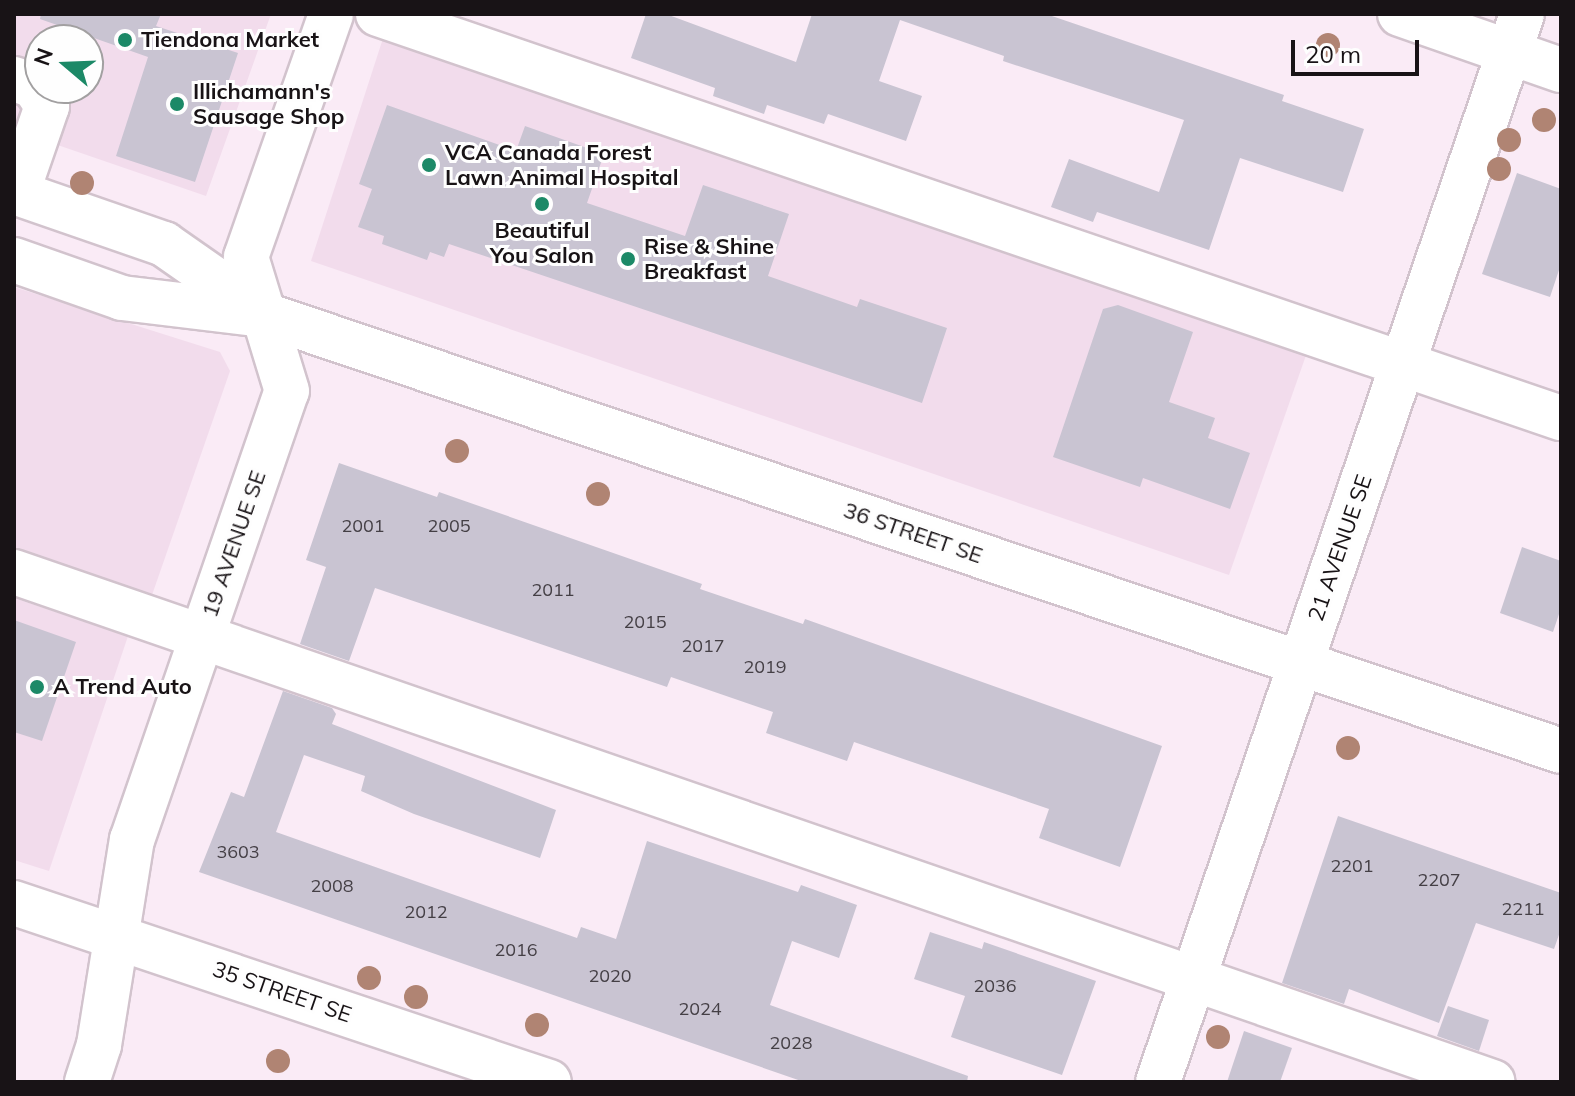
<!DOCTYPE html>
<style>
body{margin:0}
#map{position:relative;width:1575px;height:1096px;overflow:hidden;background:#faebf6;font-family:Mulish,sans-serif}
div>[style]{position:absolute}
.built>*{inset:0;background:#f2dcec}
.building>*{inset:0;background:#c9c4d2}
.roads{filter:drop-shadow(2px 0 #d2c3cd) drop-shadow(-2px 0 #d2c3cd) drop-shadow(0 2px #d2c3cd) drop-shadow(0 -2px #d2c3cd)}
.minor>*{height:44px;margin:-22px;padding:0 22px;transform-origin:22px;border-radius:22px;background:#fff}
.major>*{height:44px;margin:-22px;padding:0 22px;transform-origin:22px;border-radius:22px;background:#fff}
.trees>*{width:24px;height:24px;margin:-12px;border-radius:50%;background:#b08473}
.dots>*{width:22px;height:22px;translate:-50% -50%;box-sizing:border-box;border:4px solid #fefefe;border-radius:50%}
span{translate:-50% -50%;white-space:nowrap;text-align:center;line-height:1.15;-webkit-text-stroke:6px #fefefe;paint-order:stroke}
.number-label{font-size:18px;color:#443f45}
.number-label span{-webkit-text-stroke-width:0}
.poi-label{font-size:22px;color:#181316;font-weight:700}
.left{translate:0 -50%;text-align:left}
.street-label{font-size:22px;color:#181316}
.frame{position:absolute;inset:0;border:16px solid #181316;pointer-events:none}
.north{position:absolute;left:24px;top:24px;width:80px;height:80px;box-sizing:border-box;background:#fefefe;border:2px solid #a2a0a1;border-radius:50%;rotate:289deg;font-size:22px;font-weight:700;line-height:32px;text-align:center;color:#181316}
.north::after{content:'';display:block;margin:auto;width:28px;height:36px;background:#1c8967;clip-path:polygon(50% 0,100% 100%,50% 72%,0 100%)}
.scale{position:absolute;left:1291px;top:40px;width:128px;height:36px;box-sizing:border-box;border:4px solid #181316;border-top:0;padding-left:10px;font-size:24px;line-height:28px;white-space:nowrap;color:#181316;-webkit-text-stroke:6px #fefefe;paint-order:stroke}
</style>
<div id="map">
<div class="built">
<div style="clip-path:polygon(evenodd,14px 14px,271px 14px,206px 196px,14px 130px,14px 14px,40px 40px,88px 40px,88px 88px,40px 88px,40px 40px)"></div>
<div style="clip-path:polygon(386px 29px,1311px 341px,1229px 575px,311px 261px)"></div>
<div style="clip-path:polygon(14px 287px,220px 352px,230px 371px,152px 595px,14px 548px)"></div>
<div style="clip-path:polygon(14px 598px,128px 636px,49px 871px,14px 860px)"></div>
</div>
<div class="building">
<div style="clip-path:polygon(41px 14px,161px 14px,156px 26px,238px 53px,195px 182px,116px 156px,148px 57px,40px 19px)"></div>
<div style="clip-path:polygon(646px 14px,666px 14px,796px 62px,812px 14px,1046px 14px,1284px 95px,1282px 101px,1364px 129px,1343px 192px,1240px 158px,1209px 250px,1097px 212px,1093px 222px,1051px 207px,1069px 159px,1159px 192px,1184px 120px,1003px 61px,1004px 56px,900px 20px,879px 81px,922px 96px,906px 141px,828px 114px,824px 124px,767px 105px,764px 114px,713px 96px,715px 88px,631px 58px)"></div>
<div style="clip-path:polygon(387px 105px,516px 151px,525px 126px,604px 154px,587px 203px,685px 236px,703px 185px,789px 214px,768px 276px,857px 307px,860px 299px,947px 328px,922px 403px,449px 244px,444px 257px,430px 252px,427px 260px,382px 244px,384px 236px,358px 227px,372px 189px,359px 184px)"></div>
<div style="clip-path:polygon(1517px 173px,1561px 189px,1561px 264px,1550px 297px,1482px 274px)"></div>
<div style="clip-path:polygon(1118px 305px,1193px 332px,1169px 402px,1215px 418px,1208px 438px,1250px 453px,1230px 509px,1143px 478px,1140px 487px,1053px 457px,1103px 309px)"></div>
<div style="clip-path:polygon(339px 463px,437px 497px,439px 492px,702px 584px,700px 589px,803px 624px,805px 619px,1162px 746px,1120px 867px,1039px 838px,1049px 809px,854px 742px,847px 761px,766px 733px,773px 712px,671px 677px,667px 687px,375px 588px,349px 661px,300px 644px,326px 567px,306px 560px)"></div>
<div style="clip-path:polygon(1522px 547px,1561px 561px,1561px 608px,1553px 632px,1500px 613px)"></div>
<div style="clip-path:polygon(14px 620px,76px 642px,42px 741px,14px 732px)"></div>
<div style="clip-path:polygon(283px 691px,332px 708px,336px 714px,332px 724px,556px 810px,540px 858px,414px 814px,361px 791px,365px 776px,304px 755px,276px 832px,577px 938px,581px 927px,616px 939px,647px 841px,798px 892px,801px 885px,857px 905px,839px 958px,792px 941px,770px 1005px,968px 1076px,967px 1082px,804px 1082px,199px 872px,231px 792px,244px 797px)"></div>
<div style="clip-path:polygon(1338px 816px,1561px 893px,1561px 929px,1554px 949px,1476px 923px,1439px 1023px,1349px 989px,1344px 1004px,1282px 983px)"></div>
<div style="clip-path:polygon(930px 932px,982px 949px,984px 942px,1096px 981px,1062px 1075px,951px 1037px,965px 996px,914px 979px)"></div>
<div style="clip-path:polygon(1448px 1006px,1489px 1020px,1479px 1051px,1437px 1036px)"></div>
<div style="clip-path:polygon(1244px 1031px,1292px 1048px,1280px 1082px,1227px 1082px)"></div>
</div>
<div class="roads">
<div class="minor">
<div style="left:378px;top:14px;width:1250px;rotate:18.86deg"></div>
<div style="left:1400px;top:14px;width:170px;rotate:19.2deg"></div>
<div style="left:14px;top:79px;width:21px;rotate:19deg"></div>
<div style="left:34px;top:86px;width:24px;rotate:57deg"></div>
<div style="left:47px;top:106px;width:92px;rotate:109deg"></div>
<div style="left:14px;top:572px;width:1564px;rotate:19.03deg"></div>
<div style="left:14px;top:903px;width:564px;rotate:18.5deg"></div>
<div style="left:87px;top:1082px;width:39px;rotate:-72deg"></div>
<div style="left:99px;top:1045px;width:208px;rotate:-80.9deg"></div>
<div style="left:132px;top:840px;width:475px;rotate:-71deg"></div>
<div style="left:287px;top:391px;width:140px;rotate:-107deg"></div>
<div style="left:246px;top:257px;width:257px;rotate:-70.7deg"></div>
<div style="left:1158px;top:1082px;width:1128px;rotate:-71.18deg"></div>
</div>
<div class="major">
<div style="left:14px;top:192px;width:159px;rotate:19.1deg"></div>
<div style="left:164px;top:244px;width:117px;rotate:34.9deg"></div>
<div style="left:14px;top:260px;width:114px;rotate:19.4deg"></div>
<div style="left:122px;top:298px;width:144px;rotate:6.8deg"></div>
<div style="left:265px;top:315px;width:1367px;rotate:18.59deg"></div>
</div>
</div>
<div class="trees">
<div style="left:1328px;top:45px"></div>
<div style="left:1544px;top:120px"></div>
<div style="left:1509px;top:140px"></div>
<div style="left:1499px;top:169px"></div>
<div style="left:82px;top:183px"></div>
<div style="left:457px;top:451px"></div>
<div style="left:598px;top:494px"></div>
<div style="left:1348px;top:748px"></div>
<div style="left:369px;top:978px"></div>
<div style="left:416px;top:997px"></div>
<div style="left:537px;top:1025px"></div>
<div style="left:1218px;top:1037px"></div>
<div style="left:278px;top:1061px"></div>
</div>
<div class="dots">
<div style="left:125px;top:40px;background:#1c8967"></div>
<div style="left:177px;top:104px;background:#1c8967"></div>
<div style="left:429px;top:165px;background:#1c8967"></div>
<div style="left:542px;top:204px;background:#1c8967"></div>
<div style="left:628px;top:259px;background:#1c8967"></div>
<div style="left:37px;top:687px;background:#1c8967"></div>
</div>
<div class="number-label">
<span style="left:363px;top:526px">2001</span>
<span style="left:449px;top:526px">2005</span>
<span style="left:553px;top:590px">2011</span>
<span style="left:645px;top:622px">2015</span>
<span style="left:703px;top:646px">2017</span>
<span style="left:765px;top:667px">2019</span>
<span style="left:238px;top:852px">3603</span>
<span style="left:1352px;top:866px">2201</span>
<span style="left:1439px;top:880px">2207</span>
<span style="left:332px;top:886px">2008</span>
<span style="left:1523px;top:909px">2211</span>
<span style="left:426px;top:912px">2012</span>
<span style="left:516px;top:950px">2016</span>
<span style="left:610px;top:976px">2020</span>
<span style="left:995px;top:986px">2036</span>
<span style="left:700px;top:1009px">2024</span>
<span style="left:791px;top:1043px">2028</span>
</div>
<div class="poi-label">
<span class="left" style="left:141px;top:40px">Tiendona Market</span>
<span class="left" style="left:193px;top:104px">Illichamann's<br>Sausage Shop</span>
<span class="left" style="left:445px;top:165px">VCA Canada Forest<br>Lawn Animal Hospital</span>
<span style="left:542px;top:243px">Beautiful<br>You Salon</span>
<span class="left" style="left:644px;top:259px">Rise &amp; Shine<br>Breakfast</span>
<span class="left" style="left:53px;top:687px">A Trend Auto</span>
</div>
<div class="street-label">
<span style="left:913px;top:533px;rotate:19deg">36 STREET SE</span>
<span style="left:234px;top:544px;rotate:-71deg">19 AVENUE SE</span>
<span style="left:1340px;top:548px;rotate:-71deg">21 AVENUE SE</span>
<span style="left:282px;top:992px;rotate:19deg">35 STREET SE</span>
</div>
<div class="frame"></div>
<div class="north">N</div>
<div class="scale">20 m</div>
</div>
